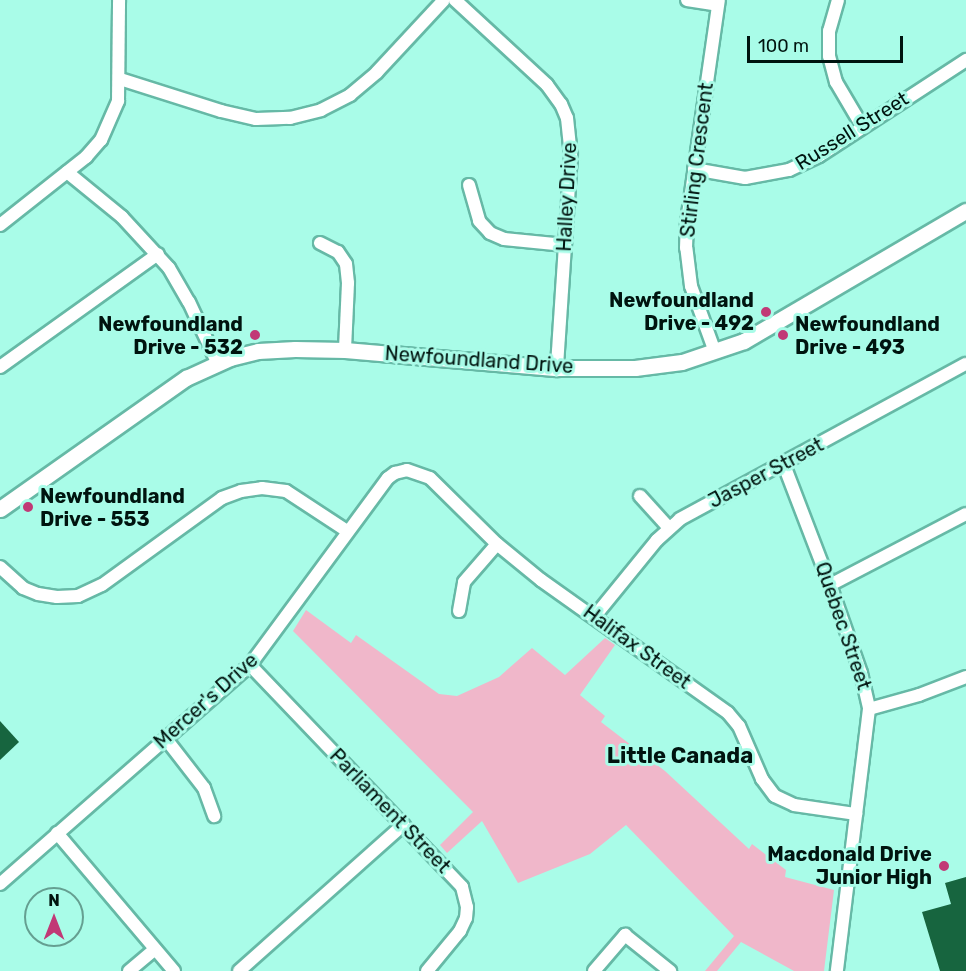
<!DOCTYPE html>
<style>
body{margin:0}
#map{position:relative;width:966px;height:971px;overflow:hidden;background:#a9fce8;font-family:Rubik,sans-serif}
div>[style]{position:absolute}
.green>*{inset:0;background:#f0b7ca}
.building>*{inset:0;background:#17653f}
.roads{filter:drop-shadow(2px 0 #66b9a6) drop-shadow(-2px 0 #66b9a6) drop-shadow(0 2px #66b9a6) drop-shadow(0 -2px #66b9a6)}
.minor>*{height:12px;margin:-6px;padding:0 6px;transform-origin:6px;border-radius:6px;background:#fff}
.tertiary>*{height:15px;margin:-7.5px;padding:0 7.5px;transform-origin:7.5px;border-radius:7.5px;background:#fff}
.dots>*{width:16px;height:16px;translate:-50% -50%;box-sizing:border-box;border:3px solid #a9fce8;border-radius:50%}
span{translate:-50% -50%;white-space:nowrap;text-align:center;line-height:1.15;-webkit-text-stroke:6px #a9fce8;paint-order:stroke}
.street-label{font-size:20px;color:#00140f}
.poi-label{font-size:20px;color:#00140f;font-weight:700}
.right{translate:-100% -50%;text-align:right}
.left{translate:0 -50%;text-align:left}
.quarter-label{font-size:22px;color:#00140f;font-weight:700}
.north{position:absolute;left:24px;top:887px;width:60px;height:60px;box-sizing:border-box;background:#a9fce8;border:2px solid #659f91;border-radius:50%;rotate:0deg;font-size:16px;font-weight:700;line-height:24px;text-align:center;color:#00140f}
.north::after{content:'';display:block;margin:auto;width:21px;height:27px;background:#c13976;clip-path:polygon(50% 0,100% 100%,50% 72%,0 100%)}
.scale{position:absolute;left:747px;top:36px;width:156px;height:27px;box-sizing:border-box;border:3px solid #00140f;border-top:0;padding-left:8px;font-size:18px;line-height:21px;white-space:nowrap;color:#00140f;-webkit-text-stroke:4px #a9fce8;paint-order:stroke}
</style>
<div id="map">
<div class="green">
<div style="clip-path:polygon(306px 610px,351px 643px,356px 635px,439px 694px,457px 696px,499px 677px,532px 648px,565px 675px,605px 638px,615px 645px,580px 695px,605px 716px,601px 722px,665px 771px,749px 849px,752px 844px,786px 870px,785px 877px,834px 890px,824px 971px,794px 971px,741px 942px,717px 971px,705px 971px,734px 936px,626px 825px,590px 854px,518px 883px,482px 821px,447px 853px,440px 845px,473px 812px,293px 631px)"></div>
</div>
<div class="building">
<div style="clip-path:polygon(0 721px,19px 742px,0 760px)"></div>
<div style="clip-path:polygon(966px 877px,966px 971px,940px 971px,922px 912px,951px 904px,945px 883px)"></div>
</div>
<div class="roads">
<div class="minor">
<div style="left:455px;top:0;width:125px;rotate:42.7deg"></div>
<div style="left:547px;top:85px;width:24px;rotate:54deg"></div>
<div style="left:561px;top:104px;width:15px;rotate:67deg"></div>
<div style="left:567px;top:118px;width:37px;rotate:84deg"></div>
<div style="left:571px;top:155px;width:213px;rotate:93.8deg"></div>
<div style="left:687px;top:0;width:31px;rotate:9deg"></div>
<div style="left:838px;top:0;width:32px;rotate:106deg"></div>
<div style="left:829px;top:31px;width:25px;rotate:90deg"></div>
<div style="left:829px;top:56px;width:27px;rotate:75deg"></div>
<div style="left:836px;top:82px;width:51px;rotate:59.4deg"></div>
<div style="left:120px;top:79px;width:106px;rotate:17.6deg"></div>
<div style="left:221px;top:111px;width:36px;rotate:13deg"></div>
<div style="left:256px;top:119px;width:34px;rotate:-2deg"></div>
<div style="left:290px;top:118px;width:32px;rotate:-14deg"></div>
<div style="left:321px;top:110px;width:33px;rotate:-27deg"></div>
<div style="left:350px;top:95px;width:35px;rotate:-40deg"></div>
<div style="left:377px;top:72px;width:98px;rotate:-47.1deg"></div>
<div style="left:694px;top:169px;width:52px;rotate:10deg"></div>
<div style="left:745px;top:178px;width:45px;rotate:-10.3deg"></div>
<div style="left:789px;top:170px;width:33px;rotate:-25deg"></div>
<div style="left:819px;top:156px;width:176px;rotate:-33.1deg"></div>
<div style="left:67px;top:172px;width:71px;rotate:39.3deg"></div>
<div style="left:122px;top:217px;width:69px;rotate:47.3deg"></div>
<div style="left:169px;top:268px;width:39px;rotate:60deg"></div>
<div style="left:189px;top:302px;width:66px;rotate:65deg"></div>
<div style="left:469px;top:185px;width:37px;rotate:74deg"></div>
<div style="left:479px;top:221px;width:16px;rotate:47deg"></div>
<div style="left:490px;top:233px;width:15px;rotate:23deg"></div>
<div style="left:504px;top:239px;width:61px;rotate:5.6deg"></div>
<div style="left:0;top:225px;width:110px;rotate:-38.3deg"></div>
<div style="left:86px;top:157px;width:23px;rotate:-49deg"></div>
<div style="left:101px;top:140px;width:43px;rotate:-66.4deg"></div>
<div style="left:118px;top:101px;width:101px;rotate:-89.4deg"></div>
<div style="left:320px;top:243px;width:20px;rotate:27deg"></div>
<div style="left:338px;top:252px;width:14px;rotate:56deg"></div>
<div style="left:346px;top:264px;width:19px;rotate:84deg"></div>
<div style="left:348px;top:283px;width:67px;rotate:92.6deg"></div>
<div style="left:715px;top:352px;width:70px;rotate:-110deg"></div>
<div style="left:691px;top:286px;width:38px;rotate:-97deg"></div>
<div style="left:686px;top:248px;width:27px;rotate:-88deg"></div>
<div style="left:687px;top:221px;width:223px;rotate:-81.8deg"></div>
<div style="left:0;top:367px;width:194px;rotate:-35.6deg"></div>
<div style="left:784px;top:465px;width:129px;rotate:69deg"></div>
<div style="left:830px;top:585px;width:93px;rotate:70.6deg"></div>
<div style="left:861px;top:673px;width:37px;rotate:77deg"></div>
<div style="left:869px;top:709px;width:264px;rotate:97deg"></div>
<div style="left:640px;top:496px;width:43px;rotate:47.8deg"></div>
<div style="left:0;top:567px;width:31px;rotate:42deg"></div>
<div style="left:23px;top:588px;width:16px;rotate:22deg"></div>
<div style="left:38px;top:594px;width:19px;rotate:9deg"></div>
<div style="left:57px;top:597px;width:21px;rotate:-3deg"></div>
<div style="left:78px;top:596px;width:26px;rotate:-25deg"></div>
<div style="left:102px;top:585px;width:148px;rotate:-35.9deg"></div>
<div style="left:222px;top:498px;width:20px;rotate:-20deg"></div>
<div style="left:241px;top:491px;width:21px;rotate:-8deg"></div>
<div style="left:262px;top:488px;width:24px;rotate:7deg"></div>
<div style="left:286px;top:491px;width:73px;rotate:33.3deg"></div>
<div style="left:830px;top:585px;width:153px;rotate:-27.6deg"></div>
<div style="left:459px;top:611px;width:29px;rotate:-80deg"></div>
<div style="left:464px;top:582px;width:50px;rotate:-49deg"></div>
<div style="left:595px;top:616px;width:98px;rotate:-50.8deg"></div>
<div style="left:657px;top:540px;width:31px;rotate:-42deg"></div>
<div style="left:680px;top:519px;width:325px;rotate:-28.5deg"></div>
<div style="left:250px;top:665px;width:307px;rotate:46.3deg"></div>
<div style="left:462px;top:887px;width:21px;rotate:76deg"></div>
<div style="left:467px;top:907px;width:11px;rotate:95deg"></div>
<div style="left:466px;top:918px;width:14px;rotate:115deg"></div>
<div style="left:460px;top:931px;width:52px;rotate:129.5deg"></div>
<div style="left:869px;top:709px;width:52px;rotate:-15.6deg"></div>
<div style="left:919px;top:695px;width:50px;rotate:-21deg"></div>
<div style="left:166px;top:739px;width:62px;rotate:52.2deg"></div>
<div style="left:204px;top:788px;width:30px;rotate:70deg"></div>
<div style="left:57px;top:833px;width:181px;rotate:49.7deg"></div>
<div style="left:0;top:884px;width:332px;rotate:-41.2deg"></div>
<div style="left:250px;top:665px;width:232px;rotate:-53.6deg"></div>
<div style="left:388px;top:478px;width:9px;rotate:-36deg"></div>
<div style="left:395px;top:473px;width:12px;rotate:-14deg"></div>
<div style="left:407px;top:470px;width:24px;rotate:19deg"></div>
<div style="left:430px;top:478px;width:94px;rotate:44.6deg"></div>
<div style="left:497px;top:544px;width:57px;rotate:39.3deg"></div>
<div style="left:541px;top:580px;width:229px;rotate:35.4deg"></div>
<div style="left:728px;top:713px;width:17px;rotate:50deg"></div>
<div style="left:739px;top:726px;width:58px;rotate:66.5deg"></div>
<div style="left:762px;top:779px;width:21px;rotate:53deg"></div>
<div style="left:775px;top:796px;width:21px;rotate:25deg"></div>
<div style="left:794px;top:805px;width:63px;rotate:8.3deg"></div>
<div style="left:129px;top:971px;width:34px;rotate:-40deg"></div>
<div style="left:239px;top:971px;width:220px;rotate:-41.7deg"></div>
<div style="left:594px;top:971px;width:48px;rotate:-49.3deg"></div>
<div style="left:625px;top:935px;width:58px;rotate:38.7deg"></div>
</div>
<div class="tertiary">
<div style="left:0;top:509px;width:228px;rotate:-35.2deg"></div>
<div style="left:186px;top:378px;width:48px;rotate:-24.4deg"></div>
<div style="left:230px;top:358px;width:29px;rotate:-14deg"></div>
<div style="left:258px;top:351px;width:37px;rotate:-3deg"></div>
<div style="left:295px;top:349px;width:50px;rotate:1.1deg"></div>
<div style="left:345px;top:350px;width:213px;rotate:4.9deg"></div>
<div style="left:557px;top:368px;width:78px"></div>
<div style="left:635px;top:368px;width:47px;rotate:-7.3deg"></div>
<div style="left:682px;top:362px;width:65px;rotate:-18.7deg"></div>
<div style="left:744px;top:341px;width:257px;rotate:-30.4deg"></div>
</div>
</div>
<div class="dots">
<div style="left:766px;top:312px;background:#c13976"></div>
<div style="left:255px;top:335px;background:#c13976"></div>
<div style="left:783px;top:335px;background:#c13976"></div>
<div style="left:28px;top:507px;background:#c13976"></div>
<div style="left:944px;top:866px;background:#c13976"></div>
</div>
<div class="street-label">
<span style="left:852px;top:131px;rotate:-32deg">Russell Street</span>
<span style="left:697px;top:160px;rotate:-83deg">Stirling Crescent</span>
<span style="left:567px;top:197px;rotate:-87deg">Halley Drive</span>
<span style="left:479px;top:360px;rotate:4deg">Newfoundland Drive</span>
<span style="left:766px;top:473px;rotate:-28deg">Jasper Street</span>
<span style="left:843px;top:626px;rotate:71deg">Quebec Street</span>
<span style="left:637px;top:647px;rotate:36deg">Halifax Street</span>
<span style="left:206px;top:701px;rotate:-42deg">Mercer's Drive</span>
<span style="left:390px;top:811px;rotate:46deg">Parliament Street</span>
</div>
<div class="poi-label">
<span class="right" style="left:754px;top:312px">Newfoundland<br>Drive - 492</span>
<span class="right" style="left:243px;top:336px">Newfoundland<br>Drive - 532</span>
<span class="left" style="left:795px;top:336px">Newfoundland<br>Drive - 493</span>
<span class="left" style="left:40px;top:508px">Newfoundland<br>Drive - 553</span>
<span class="right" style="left:932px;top:866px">Macdonald Drive<br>Junior High</span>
</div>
<div class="quarter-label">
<span style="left:680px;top:756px">Little Canada</span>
</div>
<div class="north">N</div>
<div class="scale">100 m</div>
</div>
